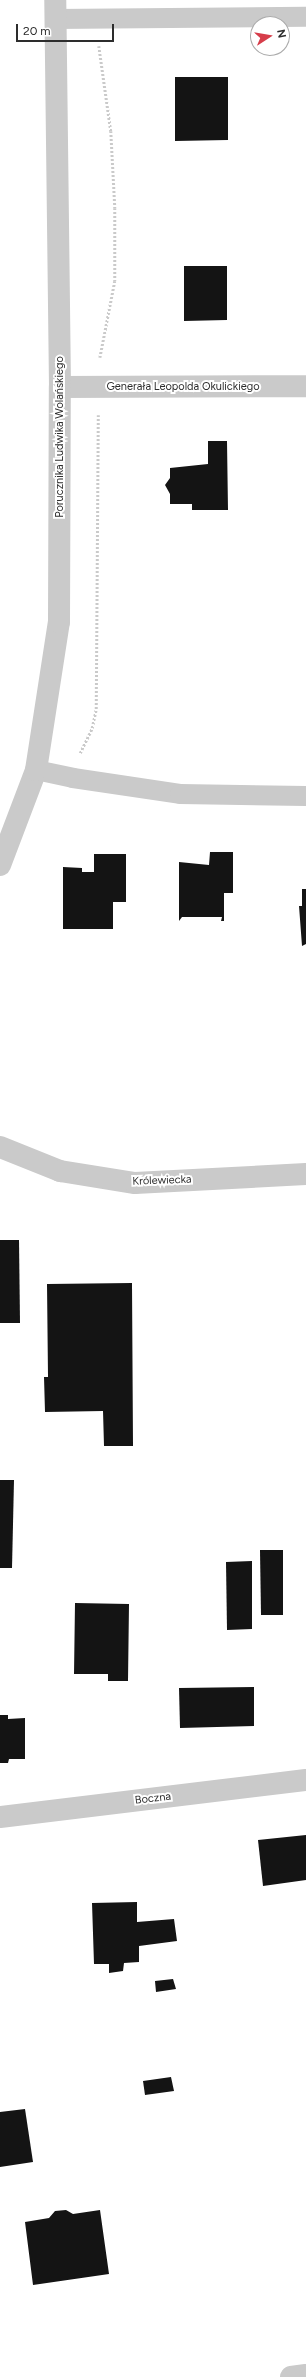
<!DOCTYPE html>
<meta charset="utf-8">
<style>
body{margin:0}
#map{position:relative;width:306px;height:2377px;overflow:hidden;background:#fff;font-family:Figtree,sans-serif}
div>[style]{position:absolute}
.building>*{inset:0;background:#141414}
.path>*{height:2.5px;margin-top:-1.25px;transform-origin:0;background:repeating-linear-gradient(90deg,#cacaca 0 2px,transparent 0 4px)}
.service>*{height:20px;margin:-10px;padding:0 10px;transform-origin:10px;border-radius:10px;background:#cacaca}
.minor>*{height:22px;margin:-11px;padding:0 11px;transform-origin:11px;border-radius:11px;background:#cacaca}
.tertiary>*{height:22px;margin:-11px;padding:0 11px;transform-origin:11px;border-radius:11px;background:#cacaca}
span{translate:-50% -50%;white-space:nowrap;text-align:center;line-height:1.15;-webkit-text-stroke:4px #fff;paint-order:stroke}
.street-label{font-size:11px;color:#2d2d2d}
.north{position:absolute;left:250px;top:16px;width:40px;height:40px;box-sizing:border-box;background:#fff;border:1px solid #ababab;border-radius:50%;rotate:78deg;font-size:11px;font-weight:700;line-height:16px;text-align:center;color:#2d2d2d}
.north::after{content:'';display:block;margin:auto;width:14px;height:18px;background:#d63d4a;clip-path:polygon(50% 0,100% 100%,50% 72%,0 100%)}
.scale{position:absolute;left:16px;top:24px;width:98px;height:18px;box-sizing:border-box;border:2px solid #2d2d2d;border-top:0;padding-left:5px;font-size:12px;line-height:14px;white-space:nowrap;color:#2d2d2d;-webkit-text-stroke:3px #fff;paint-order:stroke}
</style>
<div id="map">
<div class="building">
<div style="clip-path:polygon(175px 77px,228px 77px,228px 140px,175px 141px)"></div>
<div style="clip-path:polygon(184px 266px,227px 266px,227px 320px,184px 321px)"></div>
<div style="clip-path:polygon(208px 441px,227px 441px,228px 510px,192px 510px,192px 504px,170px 504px,170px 494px,165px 485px,170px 478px,170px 468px,208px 464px)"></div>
<div style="clip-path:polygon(210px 852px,233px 852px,233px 893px,224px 893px,224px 921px,221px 921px,222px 917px,182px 917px,179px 921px,179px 862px,209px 865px)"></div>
<div style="clip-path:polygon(94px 854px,126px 854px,126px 902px,113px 902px,113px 929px,63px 929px,63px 867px,82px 868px,82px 872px,94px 872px)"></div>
<div style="clip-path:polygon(302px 889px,306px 889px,306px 944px,302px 946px,299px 906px,302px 906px)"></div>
<div style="clip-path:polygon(0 1240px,19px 1240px,20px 1323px,0 1323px)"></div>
<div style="clip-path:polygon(132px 1283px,133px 1446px,104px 1446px,103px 1411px,45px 1412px,44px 1377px,48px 1377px,47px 1284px)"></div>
<div style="clip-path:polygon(0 1480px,14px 1480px,12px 1568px,0 1568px)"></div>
<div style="clip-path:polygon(260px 1550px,283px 1550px,283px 1615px,261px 1615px)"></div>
<div style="clip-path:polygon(252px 1561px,252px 1629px,227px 1630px,226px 1562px)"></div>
<div style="clip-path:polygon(75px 1603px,129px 1604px,128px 1681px,108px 1681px,108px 1674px,74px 1674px)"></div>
<div style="clip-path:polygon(254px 1687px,254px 1726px,180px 1728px,179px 1688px)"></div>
<div style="clip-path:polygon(0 1715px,8px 1715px,8px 1719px,25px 1718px,25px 1759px,9px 1759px,8px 1763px,0 1763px)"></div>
<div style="clip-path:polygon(306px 1835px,306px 1880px,263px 1886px,258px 1840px)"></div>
<div style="clip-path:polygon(137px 1902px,137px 1922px,174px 1919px,177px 1941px,139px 1946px,139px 1962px,124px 1963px,123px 1971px,109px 1973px,109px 1964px,94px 1964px,92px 1903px)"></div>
<div style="clip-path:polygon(173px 1979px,176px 1989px,156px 1992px,155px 1981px)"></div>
<div style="clip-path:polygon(171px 2077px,174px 2091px,145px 2095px,143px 2081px)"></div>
<div style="clip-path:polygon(25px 2109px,33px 2162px,0 2167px,0 2112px)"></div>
<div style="clip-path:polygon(66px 2210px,73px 2214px,100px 2210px,109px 2274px,33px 2285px,25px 2222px,49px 2218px,55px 2211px)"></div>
</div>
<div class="path">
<div style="left:99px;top:46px;width:86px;rotate:82deg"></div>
<div style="left:111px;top:131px;width:77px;rotate:87deg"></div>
<div style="left:115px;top:208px;width:73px;rotate:90deg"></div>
<div style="left:115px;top:281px;width:78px;rotate:101deg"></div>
<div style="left:80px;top:753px;width:28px;rotate:-64deg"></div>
<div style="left:92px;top:728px;width:19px;rotate:-78deg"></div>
<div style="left:96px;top:709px;width:294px;rotate:-89.6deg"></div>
</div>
<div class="service">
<div style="left:55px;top:19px;width:251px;rotate:-0.5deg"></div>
<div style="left:36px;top:770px;width:38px;rotate:12deg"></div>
<div style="left:73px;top:778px;width:108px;rotate:8.5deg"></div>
<div style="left:180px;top:794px;width:126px;rotate:0.9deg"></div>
</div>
<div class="minor">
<div style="left:60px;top:387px;width:246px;rotate:-0.2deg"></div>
<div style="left:0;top:865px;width:102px;rotate:-69.2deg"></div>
<div style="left:36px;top:770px;width:150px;rotate:-81.2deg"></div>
<div style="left:59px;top:622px;width:235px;rotate:-89.8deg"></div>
<div style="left:60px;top:387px;width:387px;rotate:-90.7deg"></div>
<div style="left:0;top:1147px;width:65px;rotate:21.8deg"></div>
<div style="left:60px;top:1171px;width:76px;rotate:9.1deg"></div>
<div style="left:135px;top:1183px;width:171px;rotate:-3deg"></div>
<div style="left:291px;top:2377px;width:15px;rotate:-8deg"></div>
</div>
<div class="tertiary">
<div style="left:0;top:1817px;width:308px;rotate:-6.9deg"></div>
</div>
<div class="street-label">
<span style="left:183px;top:387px">Generała Leopolda Okulickiego</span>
<span style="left:60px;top:437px;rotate:-90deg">Porucznika Ludwika Wolańskiego</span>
<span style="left:162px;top:1181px;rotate:-2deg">Królewiecka</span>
<span style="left:153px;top:1799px;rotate:-7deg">Boczna</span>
</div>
<div class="north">N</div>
<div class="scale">20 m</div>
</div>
